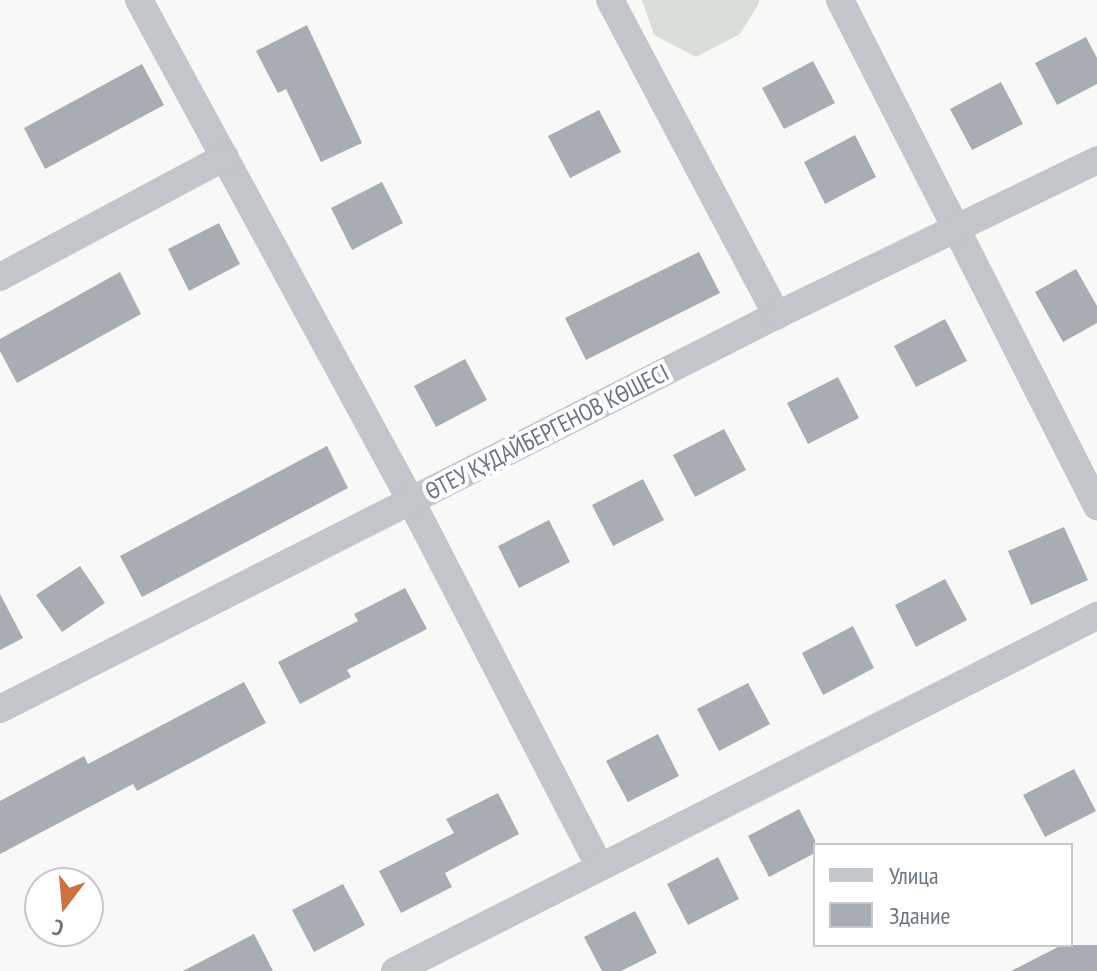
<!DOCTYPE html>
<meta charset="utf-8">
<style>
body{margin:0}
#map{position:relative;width:1097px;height:971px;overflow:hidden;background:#f8f8f6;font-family:"PT Sans Narrow",sans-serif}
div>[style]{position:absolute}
.green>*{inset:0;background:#d9ded7}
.building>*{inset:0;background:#a8adb4}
.minor>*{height:28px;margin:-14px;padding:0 14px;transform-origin:14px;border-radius:14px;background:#c2c5c9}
span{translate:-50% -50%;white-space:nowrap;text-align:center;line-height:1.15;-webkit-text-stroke:8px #fff;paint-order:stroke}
.street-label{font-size:24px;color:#6b7583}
.legend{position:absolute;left:813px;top:843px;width:260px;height:104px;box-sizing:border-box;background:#fff;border:2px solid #c4c8cd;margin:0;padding:10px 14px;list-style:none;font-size:24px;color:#6b7583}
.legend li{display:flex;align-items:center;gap:16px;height:40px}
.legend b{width:40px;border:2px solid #c4c8cd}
.north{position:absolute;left:24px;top:867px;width:80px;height:80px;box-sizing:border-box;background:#fff;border:2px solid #c4c8cd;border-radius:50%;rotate:196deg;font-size:22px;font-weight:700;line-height:32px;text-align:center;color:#6b7583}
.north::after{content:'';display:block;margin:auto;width:28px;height:36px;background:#cf713f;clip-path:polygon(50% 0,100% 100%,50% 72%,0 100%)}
</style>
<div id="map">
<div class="green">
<div style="clip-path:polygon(642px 0,759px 0,759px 3px,740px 34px,696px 57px,654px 35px)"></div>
</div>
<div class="building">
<div style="clip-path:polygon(307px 25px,362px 143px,321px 162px,286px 89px,278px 93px,256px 51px)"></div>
<div style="clip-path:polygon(1086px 37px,1097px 58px,1097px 84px,1057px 105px,1035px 63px)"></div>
<div style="clip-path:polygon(813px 61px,835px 103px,784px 129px,762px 88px)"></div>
<div style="clip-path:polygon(142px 64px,164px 105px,45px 169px,24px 128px)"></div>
<div style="clip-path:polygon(1001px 82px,1023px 124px,972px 150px,950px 109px)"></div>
<div style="clip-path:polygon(599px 110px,621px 152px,570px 178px,548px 136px)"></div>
<div style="clip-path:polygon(855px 135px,876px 177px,825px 204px,804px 162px)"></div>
<div style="clip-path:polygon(382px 182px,403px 223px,352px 250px,331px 208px)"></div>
<div style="clip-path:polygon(219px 223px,240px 264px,189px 291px,168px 249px)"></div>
<div style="clip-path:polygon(699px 252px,720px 293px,586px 360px,565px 318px)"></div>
<div style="clip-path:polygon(1076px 269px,1097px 306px,1097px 323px,1063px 342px,1035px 292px)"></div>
<div style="clip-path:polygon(120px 272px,141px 314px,17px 383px,0 351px,0 339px)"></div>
<div style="clip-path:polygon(945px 319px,967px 361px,916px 387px,894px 346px)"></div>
<div style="clip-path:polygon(465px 359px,487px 400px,436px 427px,414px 386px)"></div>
<div style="clip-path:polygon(838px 377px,859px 418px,808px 444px,787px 403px)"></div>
<div style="clip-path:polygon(724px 429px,746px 470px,695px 497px,673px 455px)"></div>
<div style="clip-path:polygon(327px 446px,348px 488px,142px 597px,120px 556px)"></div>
<div style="clip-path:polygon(643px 479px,664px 520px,613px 546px,592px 505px)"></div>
<div style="clip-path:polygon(549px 520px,570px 562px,519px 588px,498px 546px)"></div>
<div style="clip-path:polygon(1064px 527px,1088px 580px,1031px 605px,1008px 551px)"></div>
<div style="clip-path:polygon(80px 566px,105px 603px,62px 632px,36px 595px)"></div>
<div style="clip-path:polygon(945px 579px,967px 620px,916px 647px,895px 605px)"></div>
<div style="clip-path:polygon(405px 588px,427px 629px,347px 670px,351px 677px,300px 704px,278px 662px,358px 621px,354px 614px)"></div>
<div style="clip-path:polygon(0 594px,23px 638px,0 650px)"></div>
<div style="clip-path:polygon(853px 626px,874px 668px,823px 695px,802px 653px)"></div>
<div style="clip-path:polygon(244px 682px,266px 723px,137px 791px,133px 784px,0 854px,0 801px,84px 756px,88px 764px)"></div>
<div style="clip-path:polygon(748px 683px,770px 724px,719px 751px,697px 709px)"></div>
<div style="clip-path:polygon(658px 734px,679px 776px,628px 802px,606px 761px)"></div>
<div style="clip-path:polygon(1074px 769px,1096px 811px,1045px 837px,1023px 795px)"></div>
<div style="clip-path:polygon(498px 793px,519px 834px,445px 873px,452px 887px,401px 913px,379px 871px,454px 833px,446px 819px)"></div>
<div style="clip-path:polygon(799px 809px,815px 840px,815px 853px,769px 877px,748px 836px)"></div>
<div style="clip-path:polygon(718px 857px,739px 899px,688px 925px,667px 884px)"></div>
<div style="clip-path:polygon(343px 884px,365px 925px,314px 952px,292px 910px)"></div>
<div style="clip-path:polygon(635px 911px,657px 953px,621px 971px,602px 971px,584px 937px)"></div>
<div style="clip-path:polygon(254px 934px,273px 971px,183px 971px)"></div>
<div style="clip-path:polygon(1062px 945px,1097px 945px,1097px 971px,1011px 971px)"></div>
</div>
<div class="minor">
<div style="left:139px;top:0;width:570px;rotate:61.5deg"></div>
<div style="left:411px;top:501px;width:408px;rotate:62.7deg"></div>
<div style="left:610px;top:0;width:357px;rotate:62.1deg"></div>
<div style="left:840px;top:0;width:568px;rotate:63.07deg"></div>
<div style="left:0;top:277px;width:255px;rotate:-28.1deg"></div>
<div style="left:0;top:709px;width:871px;rotate:-26.89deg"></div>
<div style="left:777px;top:315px;width:356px;rotate:-25.8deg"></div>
<div style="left:395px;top:971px;width:787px;rotate:-26.83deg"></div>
</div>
<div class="street-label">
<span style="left:547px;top:432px;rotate:-27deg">ӨТЕУ ҚҰДАЙБЕРГЕНОВ КӨШЕСІ</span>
</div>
<ul class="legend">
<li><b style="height:10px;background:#c2c5c9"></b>Улица</li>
<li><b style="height:22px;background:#a8adb4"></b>Здание</li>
</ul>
<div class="north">С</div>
</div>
